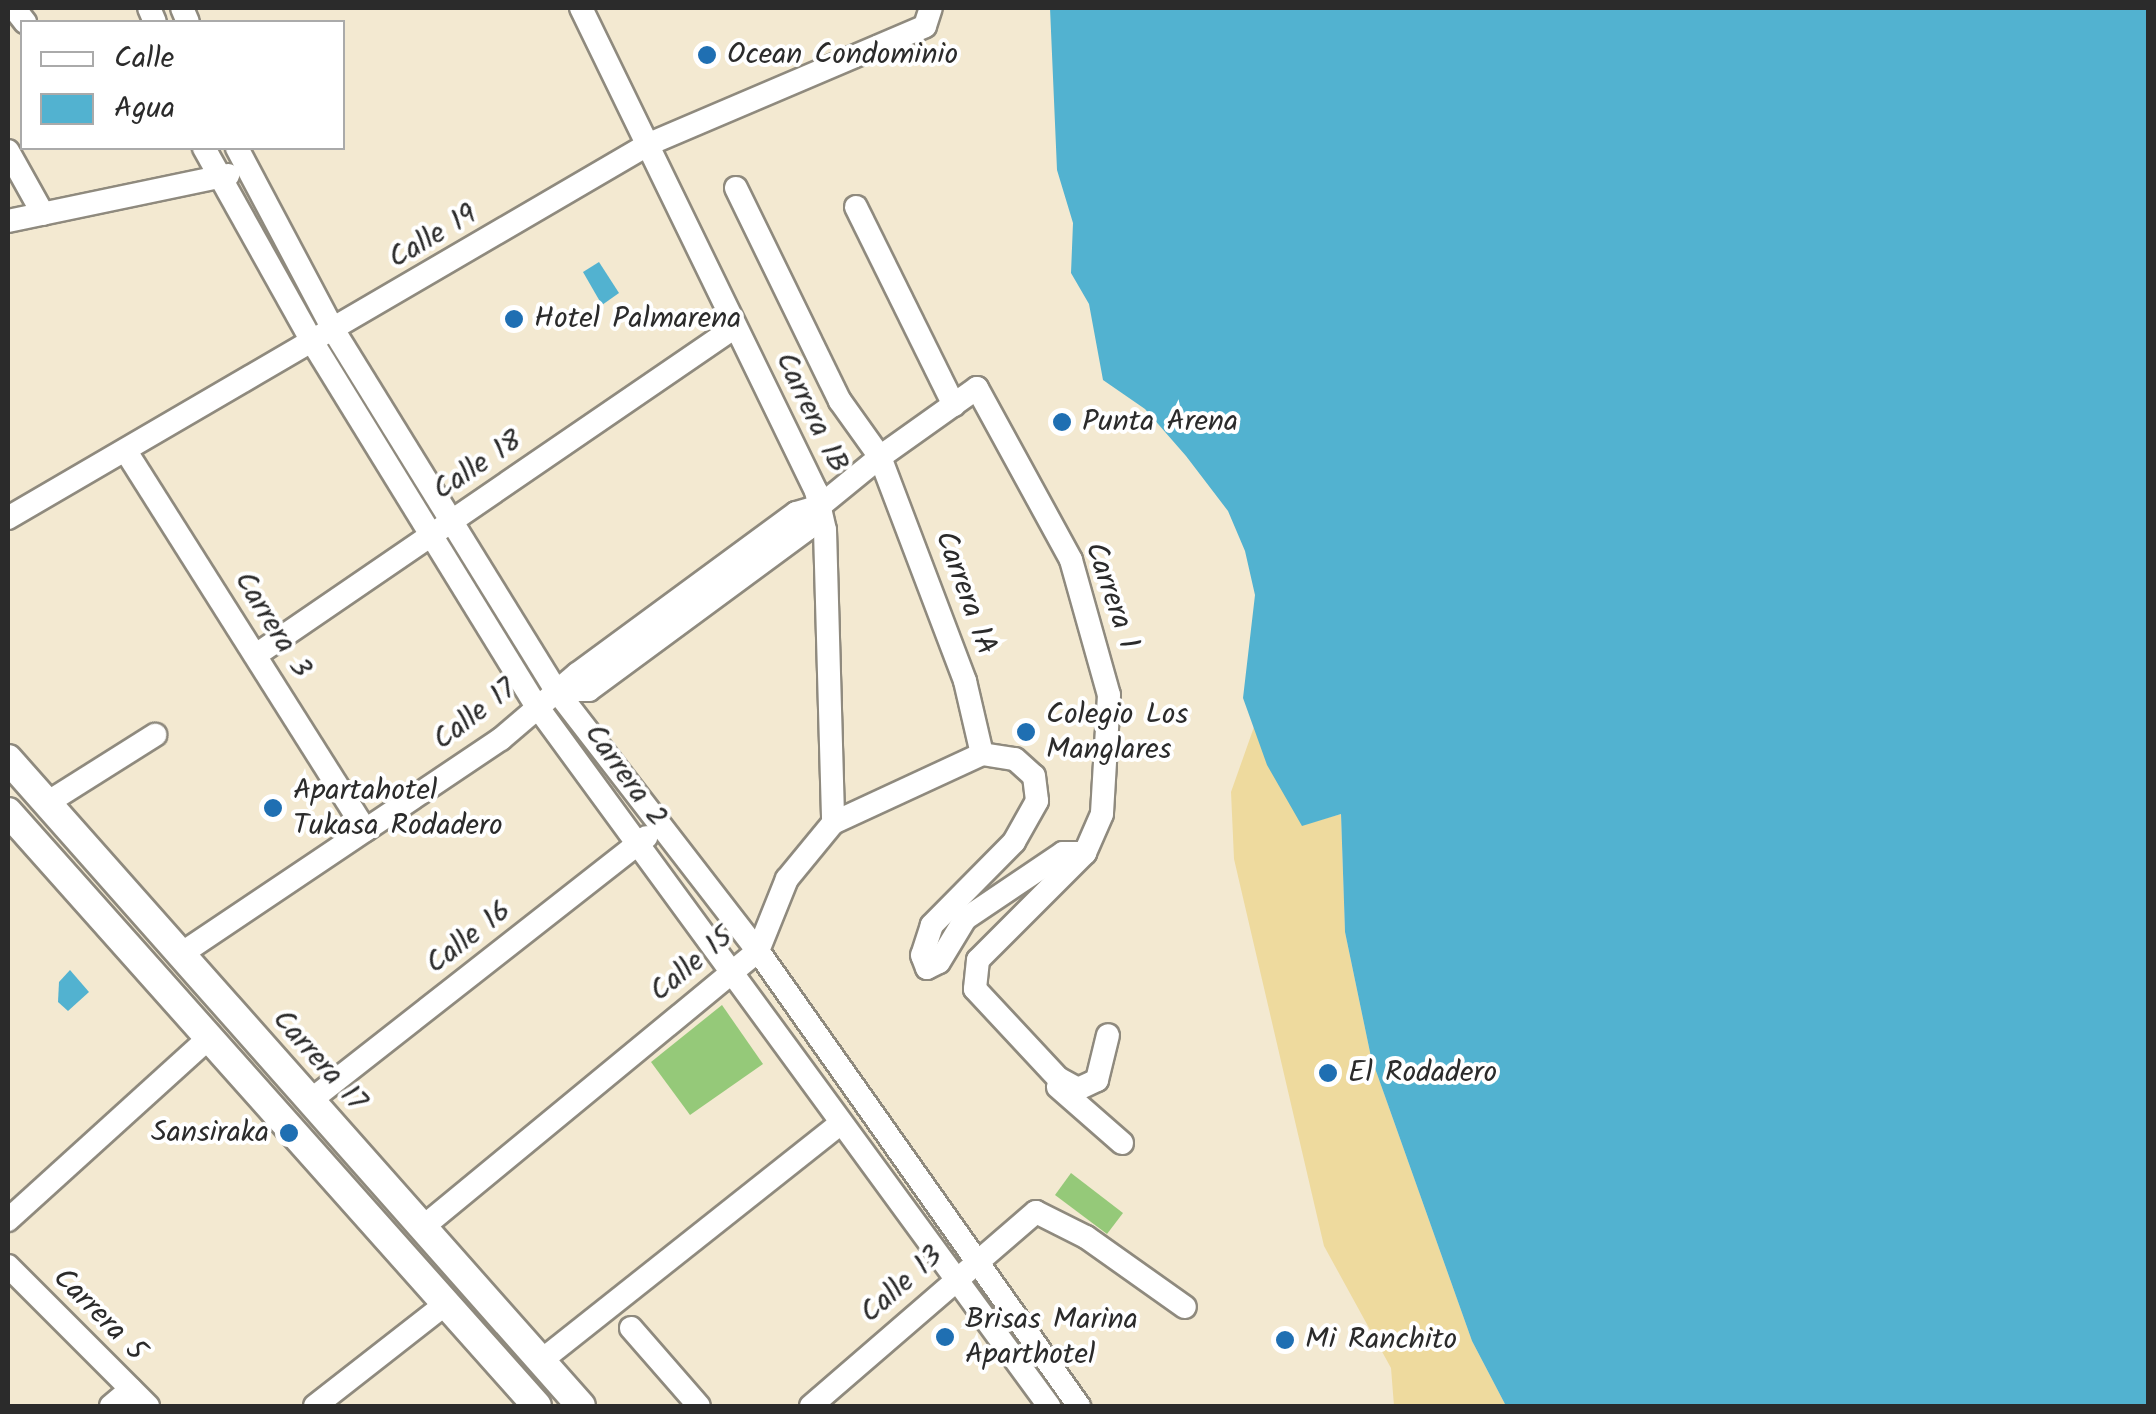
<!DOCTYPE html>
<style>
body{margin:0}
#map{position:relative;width:2156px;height:1414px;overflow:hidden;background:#f3e9d1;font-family:Kalam,sans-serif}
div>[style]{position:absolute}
.green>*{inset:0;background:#95c979}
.sand>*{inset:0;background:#eeda9e}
.water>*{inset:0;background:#52b2d0}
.roads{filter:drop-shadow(2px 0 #8f8a7e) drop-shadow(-2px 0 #8f8a7e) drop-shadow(0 2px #8f8a7e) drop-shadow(0 -2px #8f8a7e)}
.minor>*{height:22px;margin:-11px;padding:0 11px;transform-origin:11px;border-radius:11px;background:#fff}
.major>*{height:28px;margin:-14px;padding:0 14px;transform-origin:14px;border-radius:14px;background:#fff}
.dots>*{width:28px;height:28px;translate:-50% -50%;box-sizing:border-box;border:5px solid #fff;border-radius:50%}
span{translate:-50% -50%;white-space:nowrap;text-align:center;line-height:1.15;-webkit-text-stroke:8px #fff;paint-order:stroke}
.poi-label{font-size:30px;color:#2b2b2b}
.left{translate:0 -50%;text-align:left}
.right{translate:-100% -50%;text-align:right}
.street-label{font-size:30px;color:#2b2b2b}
.frame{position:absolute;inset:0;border:10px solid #2b2b2b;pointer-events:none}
.legend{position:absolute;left:20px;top:20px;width:325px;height:130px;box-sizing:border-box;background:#fff;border:2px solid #aaa;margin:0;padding:12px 18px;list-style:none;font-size:30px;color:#2b2b2b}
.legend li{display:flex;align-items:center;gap:20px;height:50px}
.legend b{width:50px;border:2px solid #aaa}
</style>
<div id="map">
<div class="green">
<div style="clip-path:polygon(722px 1005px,763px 1064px,690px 1115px,651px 1062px)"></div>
<div style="clip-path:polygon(1071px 1173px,1123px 1213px,1107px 1234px,1055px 1195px)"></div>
</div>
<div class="sand">
<div style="clip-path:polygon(1254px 727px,1302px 825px,1341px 814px,1345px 932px,1371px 1057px,1472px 1341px,1506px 1406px,1394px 1406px,1391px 1368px,1324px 1246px,1234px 859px,1231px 792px)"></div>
</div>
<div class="water">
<div style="clip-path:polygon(1050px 8px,2148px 8px,2148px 1406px,1506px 1406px,1472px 1341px,1371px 1057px,1345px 932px,1341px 814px,1302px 826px,1267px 765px,1243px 698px,1255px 595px,1245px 551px,1228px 511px,1186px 456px,1145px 409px,1103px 380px,1089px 304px,1071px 273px,1073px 223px,1057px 170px)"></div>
<div style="clip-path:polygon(599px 262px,619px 293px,602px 305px,583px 272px)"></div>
<div style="clip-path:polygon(70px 970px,89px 992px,68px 1011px,58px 1002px,59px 982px)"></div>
</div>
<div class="roads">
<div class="minor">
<div style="left:14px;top:8px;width:18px;rotate:52deg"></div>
<div style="left:149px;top:8px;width:15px;rotate:67deg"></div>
<div style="left:182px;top:8px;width:15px;rotate:67deg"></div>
<div style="left:581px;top:8px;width:537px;rotate:64.06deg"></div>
<div style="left:816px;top:491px;width:40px;rotate:77deg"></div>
<div style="left:825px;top:530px;width:293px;rotate:88.4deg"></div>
<div style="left:204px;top:148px;width:223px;rotate:60.8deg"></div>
<div style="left:313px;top:343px;width:425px;rotate:58.4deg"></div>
<div style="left:536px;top:705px;width:869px;rotate:53.8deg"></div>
<div style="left:237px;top:148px;width:207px;rotate:62.1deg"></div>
<div style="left:334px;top:331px;width:422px;rotate:58.3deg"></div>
<div style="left:556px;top:690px;width:330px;rotate:52.3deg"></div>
<div style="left:758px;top:951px;width:557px;rotate:54.8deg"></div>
<div style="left:8px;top:151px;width:72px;rotate:60.9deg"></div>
<div style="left:736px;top:188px;width:237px;rotate:64deg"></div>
<div style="left:840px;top:401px;width:69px;rotate:54.5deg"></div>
<div style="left:880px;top:457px;width:240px;rotate:69.2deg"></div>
<div style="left:965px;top:681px;width:75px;rotate:76.9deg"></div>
<div style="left:856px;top:207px;width:221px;rotate:63.7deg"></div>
<div style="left:8px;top:221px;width:225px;rotate:-11.8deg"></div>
<div style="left:127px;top:453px;width:446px;rotate:57.7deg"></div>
<div style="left:8px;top:518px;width:742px;rotate:-30.26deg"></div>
<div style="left:649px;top:144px;width:300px;rotate:-23.1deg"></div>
<div style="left:925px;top:26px;width:19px;rotate:-72deg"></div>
<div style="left:256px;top:655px;width:581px;rotate:-34.4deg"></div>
<div style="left:556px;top:690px;width:33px"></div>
<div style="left:589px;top:690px;width:271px;rotate:-36.4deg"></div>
<div style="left:807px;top:529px;width:26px;rotate:-61deg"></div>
<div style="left:820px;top:506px;width:77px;rotate:-39.2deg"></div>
<div style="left:880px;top:457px;width:119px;rotate:-35.4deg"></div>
<div style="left:977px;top:388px;width:196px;rotate:61.3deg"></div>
<div style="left:1071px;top:560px;width:140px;rotate:74.3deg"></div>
<div style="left:1109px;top:695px;width:119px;rotate:93.4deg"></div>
<div style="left:1102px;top:814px;width:43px;rotate:113.6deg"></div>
<div style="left:1085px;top:853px;width:151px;rotate:135deg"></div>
<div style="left:978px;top:960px;width:29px;rotate:96deg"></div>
<div style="left:975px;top:989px;width:122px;rotate:47deg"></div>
<div style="left:1058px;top:1078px;width:23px;rotate:29deg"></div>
<div style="left:1078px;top:1089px;width:21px;rotate:-25deg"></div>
<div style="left:1097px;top:1080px;width:46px;rotate:-76.3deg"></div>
<div style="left:982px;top:754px;width:33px;rotate:9deg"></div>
<div style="left:1015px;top:759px;width:25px;rotate:42deg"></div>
<div style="left:1034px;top:776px;width:25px;rotate:83deg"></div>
<div style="left:1037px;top:801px;width:47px;rotate:119.3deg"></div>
<div style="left:1014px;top:842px;width:117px;rotate:134.7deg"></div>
<div style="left:932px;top:925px;width:32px;rotate:108deg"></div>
<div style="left:922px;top:955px;width:14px;rotate:69deg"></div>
<div style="left:927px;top:968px;width:13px;rotate:-27deg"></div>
<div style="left:939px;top:962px;width:50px;rotate:-58.8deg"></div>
<div style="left:965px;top:919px;width:118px;rotate:-34deg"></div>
<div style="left:1063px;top:853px;width:22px"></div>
<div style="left:47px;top:803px;width:128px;rotate:-32.2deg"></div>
<div style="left:181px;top:954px;width:386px;rotate:-33.9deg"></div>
<div style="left:501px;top:739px;width:100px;rotate:-40.5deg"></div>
<div style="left:577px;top:674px;width:272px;rotate:-36.3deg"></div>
<div style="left:796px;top:513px;width:25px;rotate:-16deg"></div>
<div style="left:1058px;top:1087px;width:85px;rotate:41.2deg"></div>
<div style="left:311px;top:1100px;width:426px;rotate:-38.1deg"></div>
<div style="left:8px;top:1220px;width:273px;rotate:-42.2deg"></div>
<div style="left:423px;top:1227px;width:434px;rotate:-39.5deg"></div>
<div style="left:758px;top:951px;width:78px;rotate:-68.1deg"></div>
<div style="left:787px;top:879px;width:72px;rotate:-50.6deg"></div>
<div style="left:833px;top:823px;width:164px;rotate:-24.8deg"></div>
<div style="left:8px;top:1266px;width:198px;rotate:45deg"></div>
<div style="left:631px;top:1328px;width:103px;rotate:48.9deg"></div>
<div style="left:542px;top:1360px;width:378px;rotate:-38.4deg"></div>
<div style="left:111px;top:1406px;width:26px;rotate:-40deg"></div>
<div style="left:315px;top:1406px;width:167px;rotate:-38deg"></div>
<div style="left:811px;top:1406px;width:297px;rotate:-40.8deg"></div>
<div style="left:1036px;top:1212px;width:56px;rotate:26.6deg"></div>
<div style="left:1086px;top:1237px;width:121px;rotate:35.3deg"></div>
</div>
<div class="major">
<div style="left:8px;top:759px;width:864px;rotate:48.47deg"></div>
<div style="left:8px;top:812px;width:795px;rotate:48.31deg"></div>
</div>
</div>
<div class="dots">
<div style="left:707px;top:55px;background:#1f6fb2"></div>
<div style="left:514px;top:319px;background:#1f6fb2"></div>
<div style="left:1062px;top:422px;background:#1f6fb2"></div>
<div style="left:1026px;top:732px;background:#1f6fb2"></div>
<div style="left:273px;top:808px;background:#1f6fb2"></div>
<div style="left:1328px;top:1073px;background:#1f6fb2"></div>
<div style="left:289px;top:1133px;background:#1f6fb2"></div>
<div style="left:945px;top:1337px;background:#1f6fb2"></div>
<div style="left:1285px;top:1340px;background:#1f6fb2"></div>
</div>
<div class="poi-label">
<span class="left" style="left:727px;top:55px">Ocean Condominio</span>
<span class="left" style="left:534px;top:319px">Hotel Palmarena</span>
<span class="left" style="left:1082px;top:422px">Punta Arena</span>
<span class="left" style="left:1046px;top:732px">Colegio Los<br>Manglares</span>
<span class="left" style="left:293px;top:808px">Apartahotel<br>Tukasa Rodadero</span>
<span class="left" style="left:1348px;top:1073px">El Rodadero</span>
<span class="right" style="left:269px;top:1133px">Sansiraka</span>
<span class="left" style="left:965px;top:1337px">Brisas Marina<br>Aparthotel</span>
<span class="left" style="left:1305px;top:1340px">Mi Ranchito</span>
</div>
<div class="street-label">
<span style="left:433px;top:237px;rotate:-31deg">Calle 19</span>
<span style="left:811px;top:413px;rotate:64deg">Carrera 1B</span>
<span style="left:478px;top:466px;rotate:-34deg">Calle 18</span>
<span style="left:965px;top:593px;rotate:70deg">Carrera 1A</span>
<span style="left:1111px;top:596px;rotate:71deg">Carrera 1</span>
<span style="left:272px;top:625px;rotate:58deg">Carrera 3</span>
<span style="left:475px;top:715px;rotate:-38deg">Calle 17</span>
<span style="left:625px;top:776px;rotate:54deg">Carrera 2</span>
<span style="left:469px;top:938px;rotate:-38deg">Calle 16</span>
<span style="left:692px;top:965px;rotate:-40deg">Calle 15</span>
<span style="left:319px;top:1061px;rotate:48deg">Carrera 17</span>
<span style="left:902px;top:1285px;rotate:-42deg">Calle 13</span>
<span style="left:99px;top:1315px;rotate:45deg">Carrera 5</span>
</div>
<div class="frame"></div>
<ul class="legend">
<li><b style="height:12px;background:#fff"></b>Calle</li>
<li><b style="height:28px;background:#52b2d0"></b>Agua</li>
</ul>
</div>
